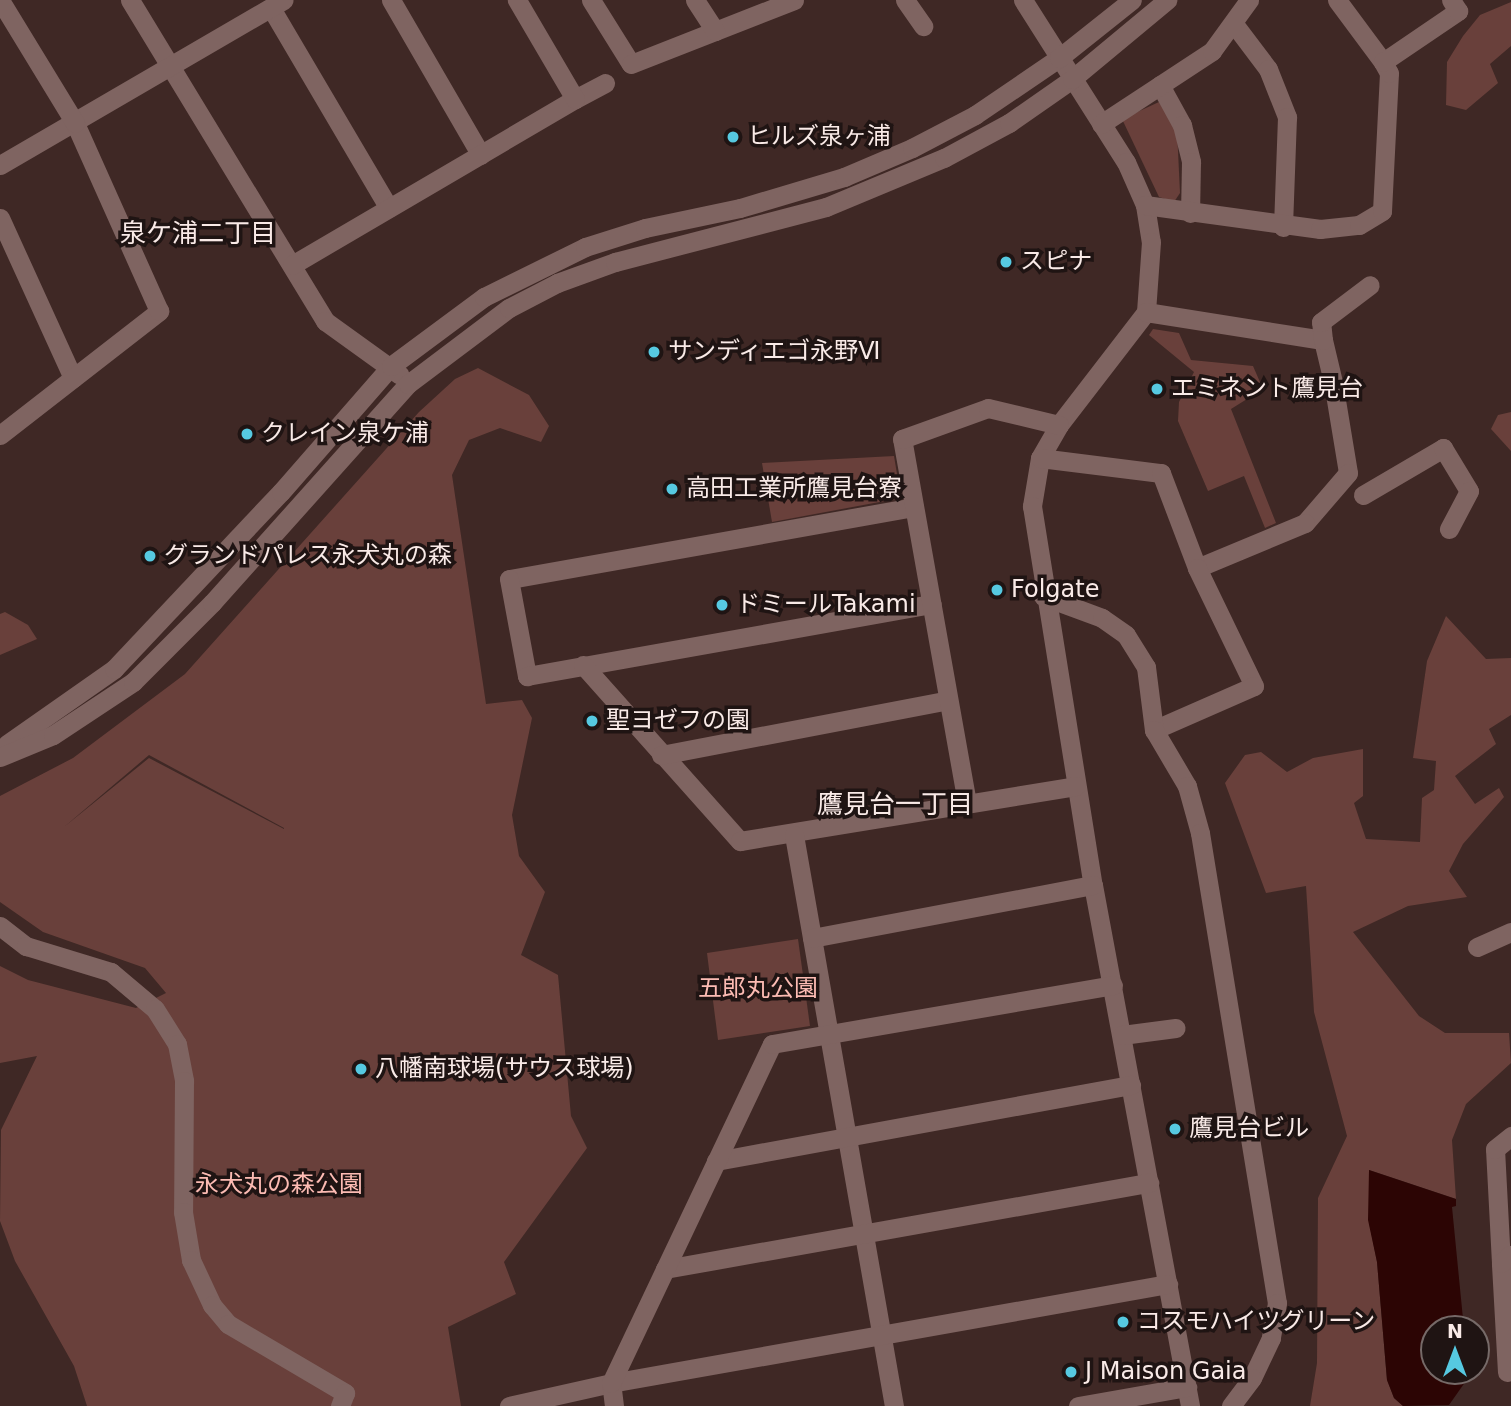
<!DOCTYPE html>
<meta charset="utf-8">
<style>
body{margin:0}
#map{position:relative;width:1511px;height:1406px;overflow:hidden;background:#3f2825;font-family:"DejaVu Sans","Noto Sans JP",sans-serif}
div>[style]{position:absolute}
.green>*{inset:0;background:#69403b}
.water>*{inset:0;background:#2c0504}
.minor>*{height:19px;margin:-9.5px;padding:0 9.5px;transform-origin:9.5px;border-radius:9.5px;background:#7f6461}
.dots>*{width:19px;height:19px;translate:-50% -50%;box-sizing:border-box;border:4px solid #1f1413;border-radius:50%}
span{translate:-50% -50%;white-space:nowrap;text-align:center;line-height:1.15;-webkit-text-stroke:7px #1f1413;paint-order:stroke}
.poi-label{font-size:24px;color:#f9eae7}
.left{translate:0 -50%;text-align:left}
.park-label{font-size:24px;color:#fcbbb3}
.neighbourhood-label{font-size:26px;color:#f9eae7}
.north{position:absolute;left:1420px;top:1315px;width:70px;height:70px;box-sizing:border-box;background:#1f1413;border:2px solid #766a68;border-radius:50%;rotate:0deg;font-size:19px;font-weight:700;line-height:28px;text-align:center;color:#f9eae7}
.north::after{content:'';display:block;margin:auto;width:24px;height:32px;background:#56c9e1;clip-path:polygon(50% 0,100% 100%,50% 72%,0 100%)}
</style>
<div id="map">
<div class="green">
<div style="clip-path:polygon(1511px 2px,1511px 46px,1490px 64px,1498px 83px,1466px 110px,1446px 105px,1447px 62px,1463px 36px,1480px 15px)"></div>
<div style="clip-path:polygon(1159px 102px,1177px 130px,1180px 193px,1174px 202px,1159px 197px,1122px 119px)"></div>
<div style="clip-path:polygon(1153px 329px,1179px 333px,1191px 360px,1253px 366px,1263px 389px,1231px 409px,1276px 523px,1265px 528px,1244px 476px,1208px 491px,1178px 421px,1179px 402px,1194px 372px,1149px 335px)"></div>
<div style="clip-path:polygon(evenodd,478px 368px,529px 395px,549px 426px,541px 442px,500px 428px,469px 440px,452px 475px,486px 704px,522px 700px,532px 718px,512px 815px,519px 856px,545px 892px,521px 955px,558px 975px,571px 1116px,587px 1148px,504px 1262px,516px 1294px,448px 1327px,461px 1406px,87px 1406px,74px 1366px,15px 1261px,0 1221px,1px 1130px,37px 1056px,0 1063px,0 966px,28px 980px,136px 1008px,166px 993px,145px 968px,43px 932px,0 902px,0 796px,73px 758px,185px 674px,419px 412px,455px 379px,478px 368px,149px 755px,284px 828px,284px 829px,149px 758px,64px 827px,149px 755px)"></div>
<div style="clip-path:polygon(1511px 412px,1511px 451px,1491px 429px,1498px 415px)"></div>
<div style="clip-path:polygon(894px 456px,901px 498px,772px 522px,762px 463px)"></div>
<div style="clip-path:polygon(5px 612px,28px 625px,37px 639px,0 655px,0 614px)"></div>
<div style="clip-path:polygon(1446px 616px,1486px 659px,1511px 658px,1511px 715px,1489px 729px,1496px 744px,1455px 776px,1475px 804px,1499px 788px,1504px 797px,1463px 844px,1449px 871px,1467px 897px,1408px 906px,1353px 932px,1419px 1016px,1445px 1033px,1509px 1033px,1511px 1063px,1466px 1104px,1452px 1140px,1456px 1199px,1369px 1170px,1369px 1222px,1377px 1262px,1387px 1380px,1394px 1398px,1403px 1406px,1310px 1406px,1317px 1363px,1318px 1198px,1347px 1136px,1314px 1012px,1306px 886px,1266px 893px,1225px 783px,1245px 755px,1261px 752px,1287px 772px,1313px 758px,1363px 749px,1363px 796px,1354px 803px,1366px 839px,1420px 842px,1422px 798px,1434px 790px,1436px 761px,1413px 758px,1427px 661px)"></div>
<div style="clip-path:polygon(798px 939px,810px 1026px,718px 1040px,707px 953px)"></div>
</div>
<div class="water">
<div style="clip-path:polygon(1369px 1170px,1456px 1199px,1456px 1206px,1452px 1207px,1464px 1329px,1434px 1329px,1434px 1371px,1468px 1371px,1468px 1378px,1449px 1405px,1403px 1406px,1394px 1398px,1387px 1380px,1377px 1262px,1368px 1220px)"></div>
</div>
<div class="minor">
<div style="left:130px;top:0;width:376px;rotate:58.7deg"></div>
<div style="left:325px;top:321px;width:92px;rotate:35.8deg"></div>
<div style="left:391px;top:0;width:179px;rotate:59.9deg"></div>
<div style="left:591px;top:0;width:75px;rotate:58deg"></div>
<div style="left:631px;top:64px;width:175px;rotate:-21.4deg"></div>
<div style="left:695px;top:0;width:37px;rotate:57deg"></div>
<div style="left:905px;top:0;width:32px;rotate:55deg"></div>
<div style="left:1023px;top:0;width:192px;rotate:57.6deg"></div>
<div style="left:1126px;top:162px;width:47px;rotate:66.2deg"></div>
<div style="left:1145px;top:205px;width:37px;rotate:81deg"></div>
<div style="left:1151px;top:242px;width:70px;rotate:94.1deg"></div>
<div style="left:1146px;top:312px;width:143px;rotate:127.6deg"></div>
<div style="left:1059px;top:425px;width:38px;rotate:120deg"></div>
<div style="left:1040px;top:458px;width:49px;rotate:99.5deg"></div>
<div style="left:1032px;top:506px;width:384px;rotate:80.9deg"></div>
<div style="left:1093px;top:885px;width:530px;rotate:79.45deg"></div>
<div style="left:1337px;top:0;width:77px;rotate:53.4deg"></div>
<div style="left:271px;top:8px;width:232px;rotate:59.5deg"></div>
<div style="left:1234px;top:24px;width:56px;rotate:52.9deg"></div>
<div style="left:1268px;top:69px;width:52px;rotate:68.4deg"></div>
<div style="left:1287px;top:117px;width:110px;rotate:92.1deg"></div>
<div style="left:1160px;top:85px;width:46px;rotate:61.2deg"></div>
<div style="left:1182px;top:125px;width:38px;rotate:76deg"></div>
<div style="left:1191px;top:162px;width:51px;rotate:91.1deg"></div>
<div style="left:575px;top:99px;width:34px;rotate:-28deg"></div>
<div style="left:1101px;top:124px;width:133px;rotate:-33.3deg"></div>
<div style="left:1212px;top:51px;width:63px;rotate:-54deg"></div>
<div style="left:0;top:165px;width:328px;rotate:-30.2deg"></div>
<div style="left:1145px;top:205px;width:177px;rotate:7.8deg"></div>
<div style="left:1320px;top:229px;width:39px;rotate:-6deg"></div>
<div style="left:1359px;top:225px;width:27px;rotate:-31deg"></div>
<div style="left:1382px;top:211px;width:138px;rotate:-87.1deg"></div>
<div style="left:1389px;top:73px;width:13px;rotate:-119deg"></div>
<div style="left:1383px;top:62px;width:91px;rotate:-34.2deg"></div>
<div style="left:1458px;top:11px;width:13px;rotate:-122deg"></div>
<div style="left:0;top:218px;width:176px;rotate:65.5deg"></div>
<div style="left:292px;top:265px;width:328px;rotate:-30.4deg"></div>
<div style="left:575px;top:99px;width:115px;rotate:-120.4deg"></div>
<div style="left:1146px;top:312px;width:179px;rotate:9deg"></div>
<div style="left:1323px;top:340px;width:43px;rotate:76.6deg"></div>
<div style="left:1333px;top:382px;width:92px;rotate:80.6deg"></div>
<div style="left:1348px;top:473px;width:66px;rotate:130.7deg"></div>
<div style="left:1305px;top:523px;width:117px;rotate:157.4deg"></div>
<div style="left:1323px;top:340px;width:18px;rotate:-96deg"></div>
<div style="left:1321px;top:322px;width:61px;rotate:-37.1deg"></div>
<div style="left:0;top:435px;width:202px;rotate:-37.9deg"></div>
<div style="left:159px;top:311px;width:206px;rotate:-114.1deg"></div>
<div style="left:75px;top:123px;width:144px;rotate:-121.4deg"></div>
<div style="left:1040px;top:458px;width:122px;rotate:7.1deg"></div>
<div style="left:1161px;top:473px;width:102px;rotate:69.2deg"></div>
<div style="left:1197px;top:568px;width:131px;rotate:64.2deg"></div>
<div style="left:1254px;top:686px;width:109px;rotate:156.3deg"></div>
<div style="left:1363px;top:495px;width:93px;rotate:-30.4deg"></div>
<div style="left:1443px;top:448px;width:50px;rotate:58.8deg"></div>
<div style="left:1469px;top:491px;width:43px;rotate:117.8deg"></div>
<div style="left:914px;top:507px;width:411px;rotate:169.9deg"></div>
<div style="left:509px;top:579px;width:99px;rotate:79.5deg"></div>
<div style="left:527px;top:676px;width:411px;rotate:-10.1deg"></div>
<div style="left:1043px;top:596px;width:63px;rotate:20.4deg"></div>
<div style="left:1102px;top:618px;width:29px;rotate:35deg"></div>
<div style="left:1126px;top:635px;width:38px;rotate:58deg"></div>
<div style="left:1146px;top:667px;width:64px;rotate:82.8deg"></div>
<div style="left:1154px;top:730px;width:65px;rotate:59.5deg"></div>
<div style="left:1187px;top:786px;width:49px;rotate:74.5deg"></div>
<div style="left:1200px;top:833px;width:476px;rotate:80.7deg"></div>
<div style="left:1277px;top:1303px;width:36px;rotate:100deg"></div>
<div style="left:1271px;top:1338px;width:44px;rotate:115.4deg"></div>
<div style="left:1252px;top:1378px;width:35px;rotate:127deg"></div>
<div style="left:583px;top:665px;width:236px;rotate:48.3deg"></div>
<div style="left:740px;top:841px;width:340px;rotate:-9.3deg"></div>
<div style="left:7px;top:744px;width:131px;rotate:-35deg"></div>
<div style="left:114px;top:669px;width:243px;rotate:-46.7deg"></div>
<div style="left:281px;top:492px;width:167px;rotate:-48.9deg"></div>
<div style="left:391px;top:366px;width:116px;rotate:-36.6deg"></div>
<div style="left:484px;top:297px;width:113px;rotate:-26.3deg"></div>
<div style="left:585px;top:247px;width:63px;rotate:-17.6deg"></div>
<div style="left:645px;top:228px;width:97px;rotate:-11.9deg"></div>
<div style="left:740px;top:208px;width:109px;rotate:-16.6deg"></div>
<div style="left:844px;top:177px;width:74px;rotate:-23.1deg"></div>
<div style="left:912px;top:148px;width:71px;rotate:-27.6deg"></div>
<div style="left:975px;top:115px;width:102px;rotate:-34.2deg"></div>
<div style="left:1059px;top:58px;width:93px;rotate:-38.5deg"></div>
<div style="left:661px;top:755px;width:292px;rotate:-10.8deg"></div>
<div style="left:0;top:757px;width:57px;rotate:-22.5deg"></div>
<div style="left:53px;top:735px;width:96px;rotate:-33.5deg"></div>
<div style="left:133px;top:682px;width:112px;rotate:-45deg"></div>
<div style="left:212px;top:603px;width:294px;rotate:-48.2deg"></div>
<div style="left:408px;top:384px;width:126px;rotate:-37deg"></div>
<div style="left:509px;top:308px;width:54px;rotate:-27.5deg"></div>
<div style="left:557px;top:283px;width:62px;rotate:-19.9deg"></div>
<div style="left:615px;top:262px;width:218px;rotate:-14.6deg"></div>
<div style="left:826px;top:207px;width:128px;rotate:-22.6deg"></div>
<div style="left:944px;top:158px;width:74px;rotate:-28.3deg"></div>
<div style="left:1009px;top:123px;width:77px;rotate:-34.9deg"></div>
<div style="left:1072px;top:79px;width:124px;rotate:-39.7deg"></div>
<div style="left:967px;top:803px;width:370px;rotate:-100.1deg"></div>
<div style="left:902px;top:439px;width:91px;rotate:-19.8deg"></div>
<div style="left:988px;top:408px;width:73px;rotate:13.5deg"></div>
<div style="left:794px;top:835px;width:580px;rotate:80.07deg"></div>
<div style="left:0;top:926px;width:33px;rotate:38deg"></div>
<div style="left:26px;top:946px;width:89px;rotate:17deg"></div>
<div style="left:111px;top:972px;width:57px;rotate:40.1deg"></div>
<div style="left:155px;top:1009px;width:41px;rotate:57.8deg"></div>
<div style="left:177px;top:1044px;width:38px;rotate:79deg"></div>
<div style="left:184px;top:1081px;width:131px;rotate:90.4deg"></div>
<div style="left:183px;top:1212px;width:49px;rotate:80.5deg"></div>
<div style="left:191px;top:1260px;width:50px;rotate:65deg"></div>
<div style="left:212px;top:1305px;width:25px;rotate:50deg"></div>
<div style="left:228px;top:1324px;width:136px;rotate:30.5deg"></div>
<div style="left:345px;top:1393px;width:14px;rotate:111deg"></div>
<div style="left:812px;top:938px;width:286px;rotate:-10.7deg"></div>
<div style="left:1477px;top:947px;width:37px;rotate:-24deg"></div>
<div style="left:1122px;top:1035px;width:54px;rotate:-7.4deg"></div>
<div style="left:716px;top:1161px;width:422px;rotate:-10.4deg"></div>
<div style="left:1501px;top:1263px;width:114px;rotate:-93deg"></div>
<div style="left:1495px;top:1149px;width:21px;rotate:-39deg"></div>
<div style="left:665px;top:1269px;width:492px;rotate:-10.1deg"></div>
<div style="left:1507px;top:1372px;width:109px;rotate:-93.2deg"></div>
<div style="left:1501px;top:1263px;width:12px;rotate:-42deg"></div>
<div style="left:509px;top:1406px;width:105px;rotate:-12.7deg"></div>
<div style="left:611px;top:1383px;width:566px;rotate:-10.08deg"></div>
<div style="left:614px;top:1406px;width:23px;rotate:-97deg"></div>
<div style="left:611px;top:1383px;width:375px;rotate:-64.6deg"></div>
<div style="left:772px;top:1044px;width:346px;rotate:-9.8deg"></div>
<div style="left:1078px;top:1406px;width:111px;rotate:-9.9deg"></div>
</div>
<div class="dots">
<div style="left:733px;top:137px;background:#56c9e1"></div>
<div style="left:1006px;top:262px;background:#56c9e1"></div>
<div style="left:654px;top:352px;background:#56c9e1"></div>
<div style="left:1157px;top:389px;background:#56c9e1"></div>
<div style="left:247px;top:434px;background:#56c9e1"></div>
<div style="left:672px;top:489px;background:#56c9e1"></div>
<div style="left:150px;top:556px;background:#56c9e1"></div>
<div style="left:997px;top:590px;background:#56c9e1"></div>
<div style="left:722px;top:605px;background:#56c9e1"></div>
<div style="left:592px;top:721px;background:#56c9e1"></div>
<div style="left:361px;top:1069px;background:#56c9e1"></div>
<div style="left:1175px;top:1129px;background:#56c9e1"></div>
<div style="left:1123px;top:1322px;background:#56c9e1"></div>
<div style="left:1071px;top:1372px;background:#56c9e1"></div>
</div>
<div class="poi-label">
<span class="left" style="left:747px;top:137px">ヒルズ泉ヶ浦</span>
<span class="left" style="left:1020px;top:262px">スピナ</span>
<span class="left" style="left:668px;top:352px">サンディエゴ永野Ⅵ</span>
<span class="left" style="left:1171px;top:389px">エミネント鷹見台</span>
<span class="left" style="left:261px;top:434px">クレイン泉ケ浦</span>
<span class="left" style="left:686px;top:489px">高田工業所鷹見台寮</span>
<span class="left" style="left:164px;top:556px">グランドパレス永犬丸の森</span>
<span class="left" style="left:1011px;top:590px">Folgate</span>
<span class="left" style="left:736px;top:605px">ドミールTakami</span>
<span class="left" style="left:606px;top:721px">聖ヨゼフの園</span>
<span class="left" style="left:375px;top:1069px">八幡南球場(サウス球場)</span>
<span class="left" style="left:1189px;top:1129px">鷹見台ビル</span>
<span class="left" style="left:1137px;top:1322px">コスモハイツグリーン</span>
<span class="left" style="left:1085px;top:1372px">J Maison Gaia</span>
</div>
<div class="park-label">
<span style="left:758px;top:989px">五郎丸公園</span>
<span style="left:279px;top:1185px">永犬丸の森公園</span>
</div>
<div class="neighbourhood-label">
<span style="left:198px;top:234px">泉ケ浦二丁目</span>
<span style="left:895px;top:805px">鷹見台一丁目</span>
</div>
<div class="north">N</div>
</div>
